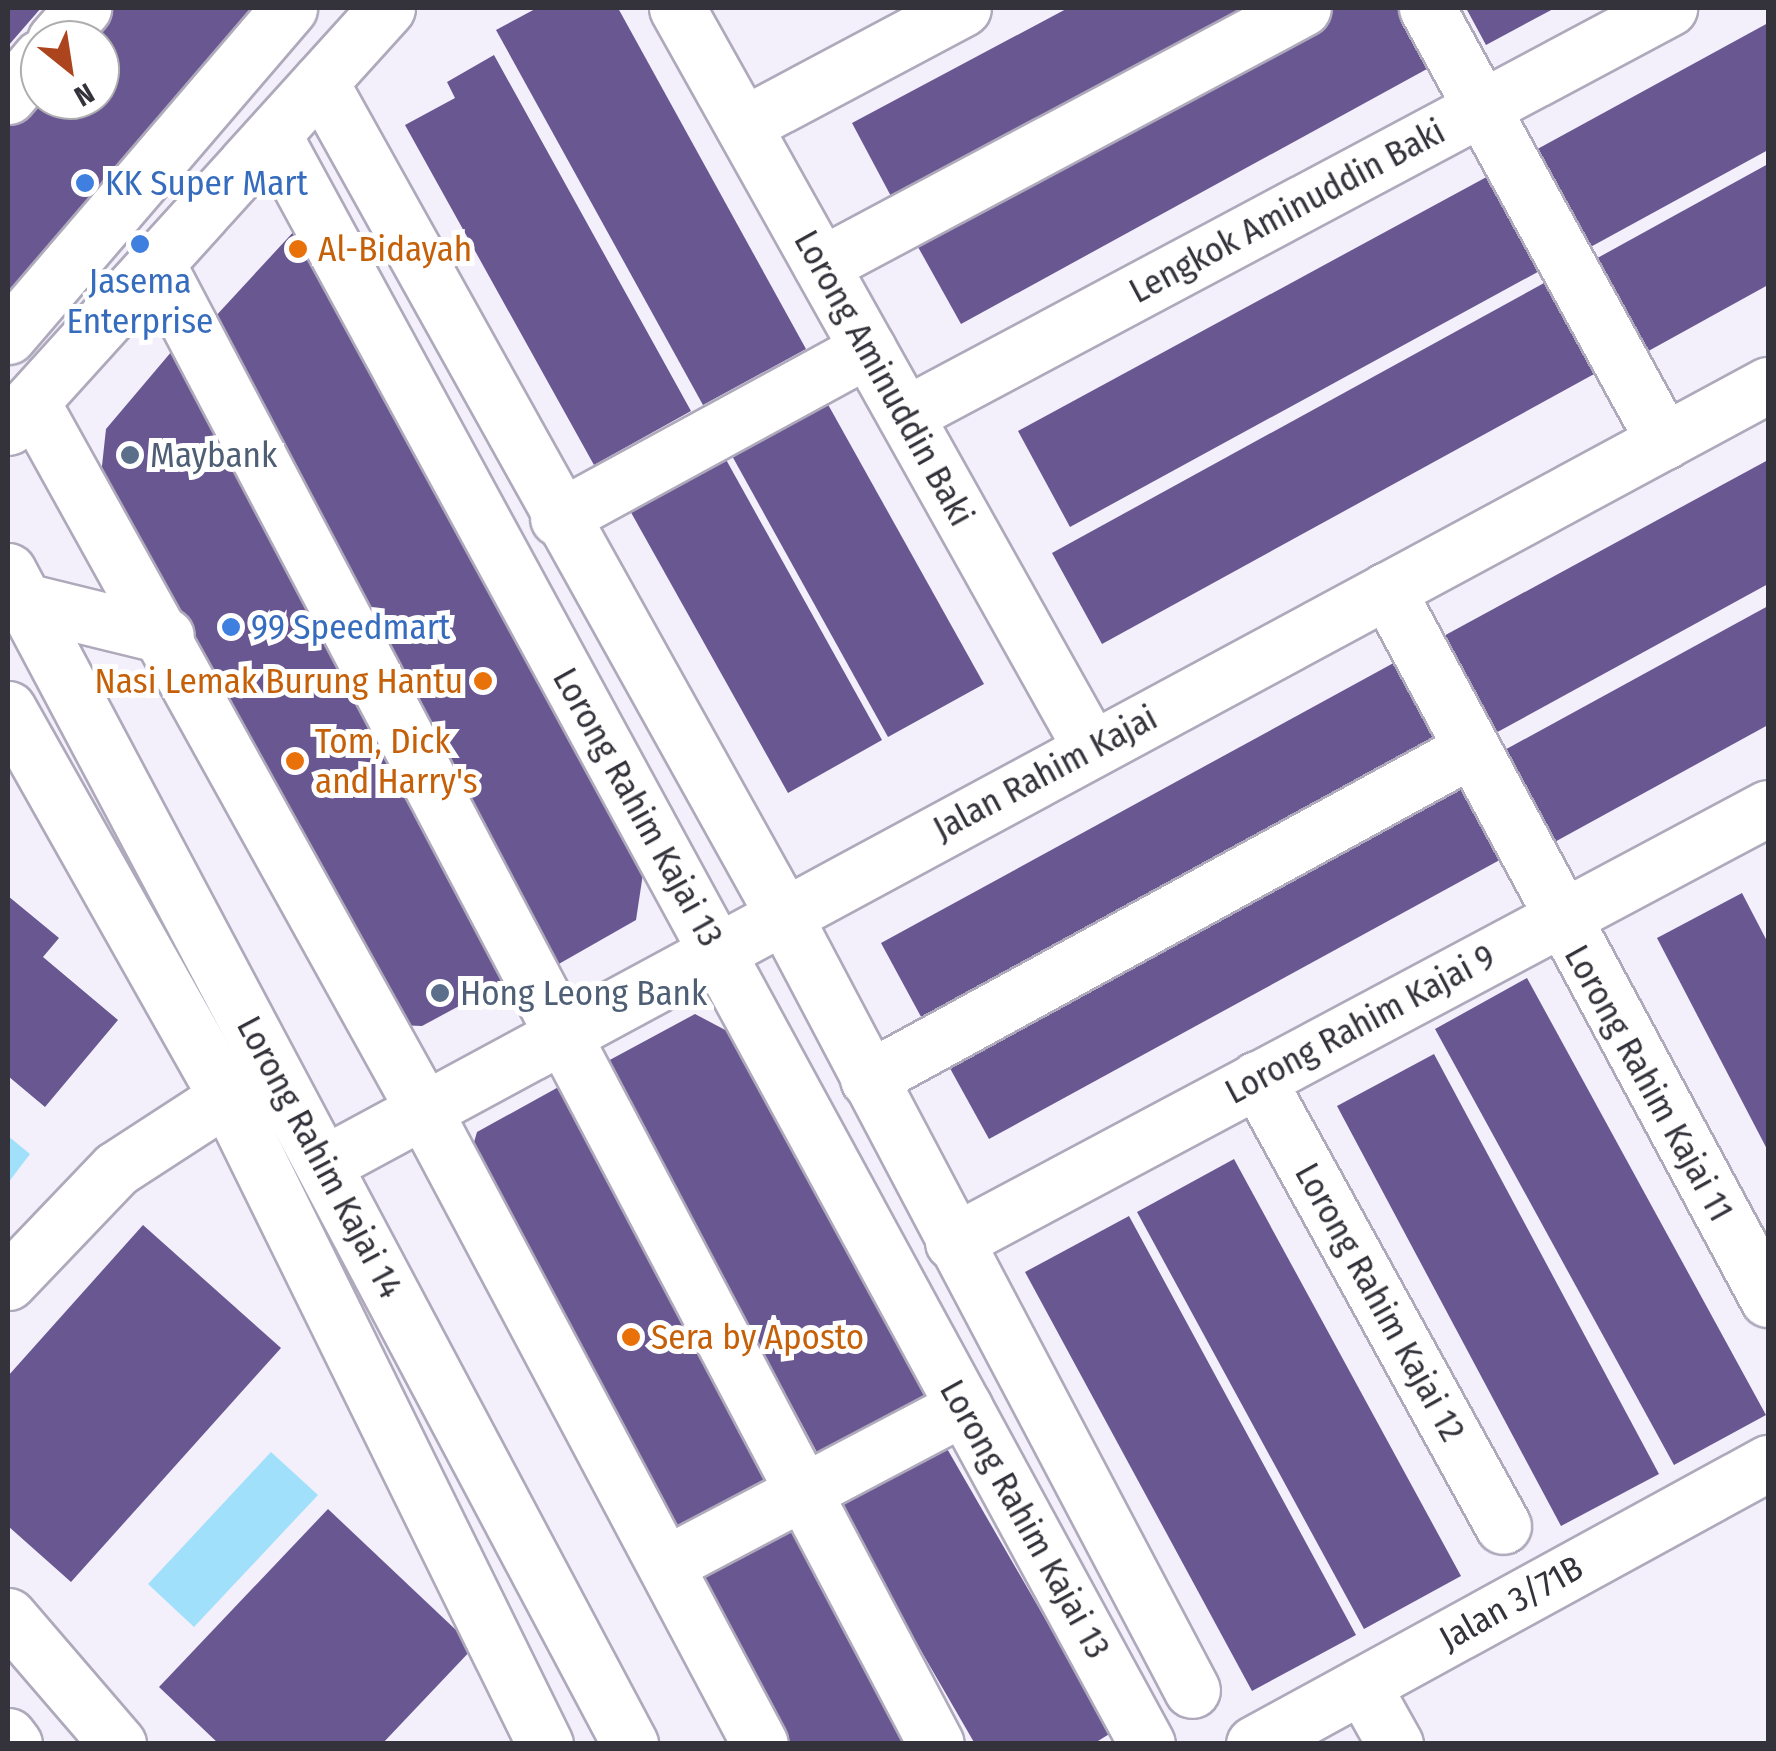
<!DOCTYPE html>
<style>
body{margin:0}
#map{position:relative;width:1776px;height:1751px;overflow:hidden;background:#f3f0fc;font-family:"Fira Sans Condensed",sans-serif}
div>[style]{position:absolute}
.water>*{inset:0;background:#a0e0fa}
.building>*{inset:0;background:#695791}
.roads{filter:drop-shadow(2px 0 #aea9bb) drop-shadow(-2px 0 #aea9bb) drop-shadow(0 2px #aea9bb) drop-shadow(0 -2px #aea9bb)}
.minor>*{height:55px;margin:-27.5px;padding:0 27.5px;transform-origin:27.5px;border-radius:27.5px;background:#fff}
.dots>*{width:28px;height:28px;translate:-50% -50%;box-sizing:border-box;border:5px solid #fff;border-radius:50%}
span{translate:-50% -50%;white-space:nowrap;text-align:center;line-height:1.15;-webkit-text-stroke:10px #fff;paint-order:stroke}
.shop-label{font-size:35px;color:#366cbe}
.left{translate:0 -50%;text-align:left}
.street-label{font-size:35px;color:#34323a}
.food-label{font-size:35px;color:#c56008}
.right{translate:-100% -50%;text-align:right}
.service-label{font-size:35px;color:#4e5e75}
.frame{position:absolute;inset:0;border:10px solid #34323a;pointer-events:none}
.north{position:absolute;left:20px;top:20px;width:100px;height:100px;box-sizing:border-box;background:#fff;border:2px solid #aeadb0;border-radius:50%;rotate:150deg;font-size:28px;font-weight:700;line-height:40px;text-align:center;color:#34323a}
.north::after{content:'';display:block;margin:auto;width:35px;height:45px;background:#ac451e;clip-path:polygon(50% 0,100% 100%,50% 72%,0 100%)}
</style>
<div id="map">
<div class="water">
<div style="clip-path:polygon(8px 1136px,30px 1154px,8px 1183px)"></div>
<div style="clip-path:polygon(271px 1452px,318px 1495px,194px 1627px,148px 1584px)"></div>
</div>
<div class="building">
<div style="clip-path:polygon(8px 8px,41px 8px,8px 46px)"></div>
<div style="clip-path:polygon(89px 8px,270px 8px,8px 311px,8px 102px,100px 100px,100px 40px,61px 40px)"></div>
<div style="clip-path:polygon(537px 8px,618px 8px,806px 349px,703px 405px,496px 30px)"></div>
<div style="clip-path:polygon(1068px 8px,1289px 8px,901px 215px,852px 123px)"></div>
<div style="clip-path:polygon(1334px 8px,1420px 8px,1447px 58px,961px 324px,913px 238px)"></div>
<div style="clip-path:polygon(1466px 8px,1555px 8px,1486px 45px)"></div>
<div style="clip-path:polygon(1768px 23px,1768px 150px,1585px 250px,1532px 152px)"></div>
<div style="clip-path:polygon(494px 55px,691px 411px,594px 465px,405px 125px,455px 98px,447px 82px)"></div>
<div style="clip-path:polygon(1768px 164px,1768px 285px,1643px 354px,1592px 261px)"></div>
<div style="clip-path:polygon(1505px 167px,1556px 262px,1070px 527px,1018px 431px)"></div>
<div style="clip-path:polygon(297px 228px,644px 867px,636px 920px,557px 965px,213px 319px)"></div>
<div style="clip-path:polygon(1566px 271px,1616px 362px,1102px 644px,1052px 553px)"></div>
<div style="clip-path:polygon(172px 351px,513px 977px,422px 1026px,398px 1025px,101px 475px,106px 429px)"></div>
<div style="clip-path:polygon(816px 383px,984px 684px,888px 737px,721px 436px)"></div>
<div style="clip-path:polygon(714px 438px,882px 740px,788px 793px,619px 491px)"></div>
<div style="clip-path:polygon(1768px 460px,1768px 584px,1492px 735px,1440px 638px)"></div>
<div style="clip-path:polygon(1768px 606px,1768px 725px,1551px 844px,1501px 752px)"></div>
<div style="clip-path:polygon(1410px 654px,1462px 748px,932px 1037px,881px 943px)"></div>
<div style="clip-path:polygon(1470px 763px,1518px 850px,989px 1139px,941px 1052px)"></div>
<div style="clip-path:polygon(1742px 893px,1768px 943px,1768px 1151px,1657px 938px)"></div>
<div style="clip-path:polygon(8px 896px,59px 938px,43px 957px,118px 1020px,45px 1107px,8px 1076px)"></div>
<div style="clip-path:polygon(1527px 978px,1766px 1415px,1674px 1465px,1435px 1029px)"></div>
<div style="clip-path:polygon(695px 1014px,729px 1032px,926px 1397px,819px 1456px,606px 1062px)"></div>
<div style="clip-path:polygon(1434px 1054px,1659px 1474px,1561px 1526px,1337px 1106px)"></div>
<div style="clip-path:polygon(564px 1084px,776px 1477px,669px 1535px,468px 1163px,477px 1132px)"></div>
<div style="clip-path:polygon(1234px 1159px,1461px 1576px,1364px 1629px,1137px 1212px)"></div>
<div style="clip-path:polygon(1129px 1216px,1356px 1635px,1252px 1691px,1025px 1272px)"></div>
<div style="clip-path:polygon(143px 1225px,281px 1348px,71px 1582px,8px 1526px,8px 1376px)"></div>
<div style="clip-path:polygon(938px 1433px,1111px 1733px,1093px 1744px,975px 1744px,831px 1495px)"></div>
<div style="clip-path:polygon(328px 1509px,474px 1647px,382px 1744px,219px 1744px,159px 1687px)"></div>
<div style="clip-path:polygon(793px 1510px,928px 1744px,785px 1744px,686px 1572px)"></div>
</div>
<div class="roads">
<div class="minor">
<div style="left:677px;top:8px;width:848px;rotate:60.77deg"></div>
<div style="left:1427px;top:8px;width:494px;rotate:61.3deg"></div>
<div style="left:55px;top:40px;width:43px;rotate:-48.8deg"></div>
<div style="left:320px;top:82px;width:952px;rotate:60.9deg"></div>
<div style="left:783px;top:914px;width:877px;rotate:62.21deg"></div>
<div style="left:8px;top:96px;width:50px;rotate:-49.9deg"></div>
<div style="left:743px;top:125px;width:249px;rotate:-28deg"></div>
<div style="left:273px;top:135px;width:1831px;rotate:61.49deg"></div>
<div style="left:157px;top:264px;width:1672px;rotate:62.24deg"></div>
<div style="left:821px;top:265px;width:546px;rotate:-28.07deg"></div>
<div style="left:8px;top:336px;width:432px;rotate:-49.4deg"></div>
<div style="left:32px;top:403px;width:796px;rotate:60.99deg"></div>
<div style="left:905px;top:415px;width:866px;rotate:-28.05deg"></div>
<div style="left:8px;top:427px;width:565px;rotate:-47.87deg"></div>
<div style="left:558px;top:518px;width:353px;rotate:-28.6deg"></div>
<div style="left:8px;top:571px;width:1328px;rotate:62.06deg"></div>
<div style="left:1387px;top:590px;width:805px;rotate:61.75deg"></div>
<div style="left:24px;top:601px;width:146px;rotate:13.8deg"></div>
<div style="left:8px;top:709px;width:446px;rotate:60.6deg"></div>
<div style="left:227px;top:1097px;width:721px;rotate:63.83deg"></div>
<div style="left:868px;top:1079px;width:686px;rotate:-28.66deg"></div>
<div style="left:1257px;top:1079px;width:510px;rotate:61.17deg"></div>
<div style="left:425px;top:1113px;width:714px;rotate:62.04deg"></div>
<div style="left:324px;top:1164px;width:1641px;rotate:-28.35deg"></div>
<div style="left:953px;top:1242px;width:923px;rotate:-28.04deg"></div>
<div style="left:8px;top:1282px;width:156px;rotate:-46.3deg"></div>
<div style="left:116px;top:1169px;width:132px;rotate:-33deg"></div>
<div style="left:666px;top:1564px;width:337px;rotate:-27.8deg"></div>
<div style="left:8px;top:1616px;width:169px;rotate:49.3deg"></div>
<div style="left:1362px;top:1685px;width:68px;rotate:60.8deg"></div>
<div style="left:8px;top:1736px;width:10px;rotate:53deg"></div>
<div style="left:1254px;top:1744px;width:586px;rotate:-28.67deg"></div>
</div>
</div>
<div class="dots">
<div style="left:85px;top:183px;background:#3f7fe0"></div>
<div style="left:140px;top:244px;background:#3f7fe0"></div>
<div style="left:298px;top:249px;background:#e8710a"></div>
<div style="left:130px;top:455px;background:#5c6f8a"></div>
<div style="left:231px;top:627px;background:#3f7fe0"></div>
<div style="left:483px;top:681px;background:#e8710a"></div>
<div style="left:295px;top:761px;background:#e8710a"></div>
<div style="left:440px;top:993px;background:#5c6f8a"></div>
<div style="left:631px;top:1337px;background:#e8710a"></div>
</div>
<div class="shop-label">
<span class="left" style="left:105px;top:183px">KK Super Mart</span>
<span style="left:140px;top:301px">Jasema<br>Enterprise</span>
<span class="left" style="left:251px;top:627px">99 Speedmart</span>
</div>
<div class="street-label">
<span style="left:1287px;top:211px;rotate:-28deg">Lengkok Aminuddin Baki</span>
<span style="left:884px;top:378px;rotate:61deg">Lorong Aminuddin Baki</span>
<span style="left:1045px;top:773px;rotate:-28deg">Jalan Rahim Kajai</span>
<span style="left:638px;top:807px;rotate:61deg">Lorong Rahim Kajai 13</span>
<span style="left:1360px;top:1024px;rotate:-28deg">Lorong Rahim Kajai 9</span>
<span style="left:1649px;top:1083px;rotate:61deg">Lorong Rahim Kajai 11</span>
<span style="left:320px;top:1157px;rotate:62deg">Lorong Rahim Kajai 14</span>
<span style="left:1380px;top:1302px;rotate:61deg">Lorong Rahim Kajai 12</span>
<span style="left:1025px;top:1519px;rotate:61deg">Lorong Rahim Kajai 13</span>
<span style="left:1511px;top:1603px;rotate:-29deg">Jalan 3/71B</span>
</div>
<div class="food-label">
<span class="left" style="left:318px;top:249px">Al-Bidayah</span>
<span class="right" style="left:463px;top:681px">Nasi Lemak Burung Hantu</span>
<span class="left" style="left:315px;top:761px">Tom, Dick<br>and Harry's</span>
<span class="left" style="left:651px;top:1337px">Sera by Aposto</span>
</div>
<div class="service-label">
<span class="left" style="left:150px;top:455px">Maybank</span>
<span class="left" style="left:460px;top:993px">Hong Leong Bank</span>
</div>
<div class="frame"></div>
<div class="north">N</div>
</div>
